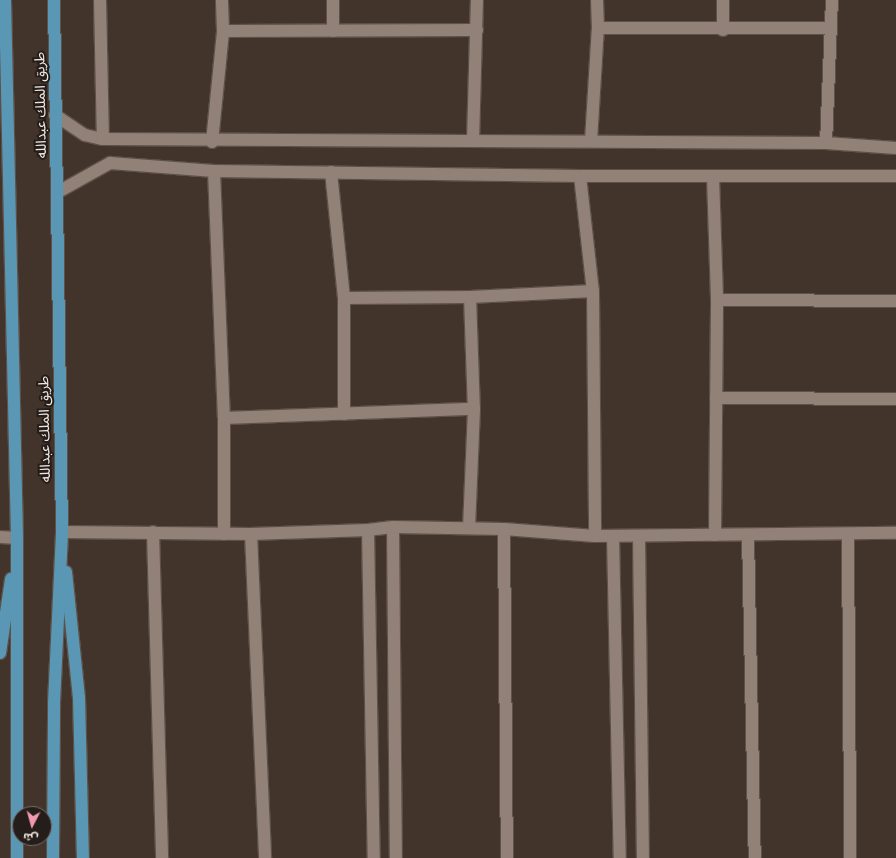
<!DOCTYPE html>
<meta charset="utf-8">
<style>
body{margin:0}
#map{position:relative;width:896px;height:858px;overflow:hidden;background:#43342b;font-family:Spectral,"Noto Sans Arabic",serif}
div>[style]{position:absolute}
.roads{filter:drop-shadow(1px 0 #5d5148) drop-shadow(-1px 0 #5d5148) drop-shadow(0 1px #5d5148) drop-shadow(0 -1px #5d5148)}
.minor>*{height:12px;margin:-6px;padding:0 6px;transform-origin:6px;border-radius:6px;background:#928177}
.major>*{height:12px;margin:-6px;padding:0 6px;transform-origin:6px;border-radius:6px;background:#5997b4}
span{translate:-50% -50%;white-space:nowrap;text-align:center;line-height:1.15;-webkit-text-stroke:4px #241d19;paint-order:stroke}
.street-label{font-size:14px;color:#f0e6e0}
.north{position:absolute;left:12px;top:806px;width:40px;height:40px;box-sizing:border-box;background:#241d19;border:1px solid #766d69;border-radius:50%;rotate:186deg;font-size:11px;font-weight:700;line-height:16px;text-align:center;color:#f0e6e0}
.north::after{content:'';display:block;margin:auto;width:14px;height:18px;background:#f29aae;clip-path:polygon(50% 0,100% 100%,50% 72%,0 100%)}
</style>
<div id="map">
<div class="roads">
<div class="minor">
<div style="left:100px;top:0;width:139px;rotate:88.8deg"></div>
<div style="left:598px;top:28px;width:233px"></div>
<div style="left:723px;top:30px;width:30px;rotate:-90deg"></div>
<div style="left:223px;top:31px;width:254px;rotate:-0.2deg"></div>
<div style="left:333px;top:31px;width:31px;rotate:-90deg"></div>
<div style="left:55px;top:115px;width:36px;rotate:34deg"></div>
<div style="left:85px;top:135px;width:18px;rotate:13deg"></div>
<div style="left:103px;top:139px;width:723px;rotate:0.32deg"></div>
<div style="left:826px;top:143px;width:70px;rotate:4.1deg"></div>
<div style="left:473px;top:141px;width:141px;rotate:-88.4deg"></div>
<div style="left:591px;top:141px;width:113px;rotate:-86.5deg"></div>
<div style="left:598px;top:28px;width:28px;rotate:-92deg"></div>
<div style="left:212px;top:142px;width:112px;rotate:-84.3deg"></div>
<div style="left:223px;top:31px;width:31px;rotate:-92deg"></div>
<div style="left:826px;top:143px;width:143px;rotate:-87.6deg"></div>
<div style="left:214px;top:171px;width:247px;rotate:87.7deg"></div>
<div style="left:224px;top:418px;width:116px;rotate:90deg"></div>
<div style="left:331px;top:172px;width:127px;rotate:84.1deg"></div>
<div style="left:580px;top:176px;width:116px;rotate:83.6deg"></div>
<div style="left:593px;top:291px;width:245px;rotate:89.5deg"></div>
<div style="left:713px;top:177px;width:123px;rotate:88.1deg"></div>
<div style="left:58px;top:192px;width:60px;rotate:-29.1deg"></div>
<div style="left:110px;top:163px;width:104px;rotate:4.4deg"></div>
<div style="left:214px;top:171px;width:366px;rotate:0.8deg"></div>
<div style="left:580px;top:176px;width:316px"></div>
<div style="left:470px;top:297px;width:123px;rotate:-2.8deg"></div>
<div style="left:716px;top:398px;width:180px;rotate:0.3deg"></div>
<div style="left:344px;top:414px;width:116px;rotate:-90deg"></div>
<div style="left:344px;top:298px;width:126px;rotate:-0.5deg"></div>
<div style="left:470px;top:297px;width:112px;rotate:88deg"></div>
<div style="left:474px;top:409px;width:118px;rotate:92.4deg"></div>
<div style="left:224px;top:418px;width:250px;rotate:-2.1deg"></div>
<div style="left:393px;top:527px;width:331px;rotate:89.5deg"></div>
<div style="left:504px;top:529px;width:329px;rotate:89.5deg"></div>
<div style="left:368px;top:530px;width:328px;rotate:89deg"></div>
<div style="left:62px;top:532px;width:189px;rotate:0.6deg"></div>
<div style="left:251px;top:534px;width:117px;rotate:-2deg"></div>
<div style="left:368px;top:530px;width:25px;rotate:-7deg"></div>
<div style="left:393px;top:527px;width:111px;rotate:1deg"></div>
<div style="left:504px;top:529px;width:91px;rotate:4.4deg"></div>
<div style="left:595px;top:536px;width:301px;rotate:-0.6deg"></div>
<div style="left:153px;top:532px;width:326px;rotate:88.4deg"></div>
<div style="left:251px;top:534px;width:324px;rotate:87.5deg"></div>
<div style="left:848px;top:534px;width:324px;rotate:89.6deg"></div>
<div style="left:715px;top:535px;width:235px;rotate:-89.5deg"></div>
<div style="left:717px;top:300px;width:179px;rotate:0.3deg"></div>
<div style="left:748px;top:535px;width:323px;rotate:88.8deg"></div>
<div style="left:613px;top:536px;width:322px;rotate:88.8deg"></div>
<div style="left:639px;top:536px;width:322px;rotate:89.3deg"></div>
<div style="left:0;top:537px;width:17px;rotate:3deg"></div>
</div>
<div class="major">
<div style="left:5px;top:0;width:538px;rotate:88.72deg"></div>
<div style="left:17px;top:538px;width:320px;rotate:90deg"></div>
<div style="left:66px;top:572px;width:126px;rotate:84.1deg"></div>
<div style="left:79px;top:697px;width:161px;rotate:88.6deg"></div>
<div style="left:0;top:653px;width:75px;rotate:-81.5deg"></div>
<div style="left:53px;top:858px;width:155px;rotate:-89.6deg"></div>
<div style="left:54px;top:703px;width:171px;rotate:-87.3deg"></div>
<div style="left:62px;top:532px;width:532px;rotate:-90.86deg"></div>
</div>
</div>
<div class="street-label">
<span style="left:41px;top:105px;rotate:-91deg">طريق الملك عبدالله</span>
<span style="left:45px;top:429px;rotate:-91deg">طريق الملك عبدالله</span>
</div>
<div class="north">ش</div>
</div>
